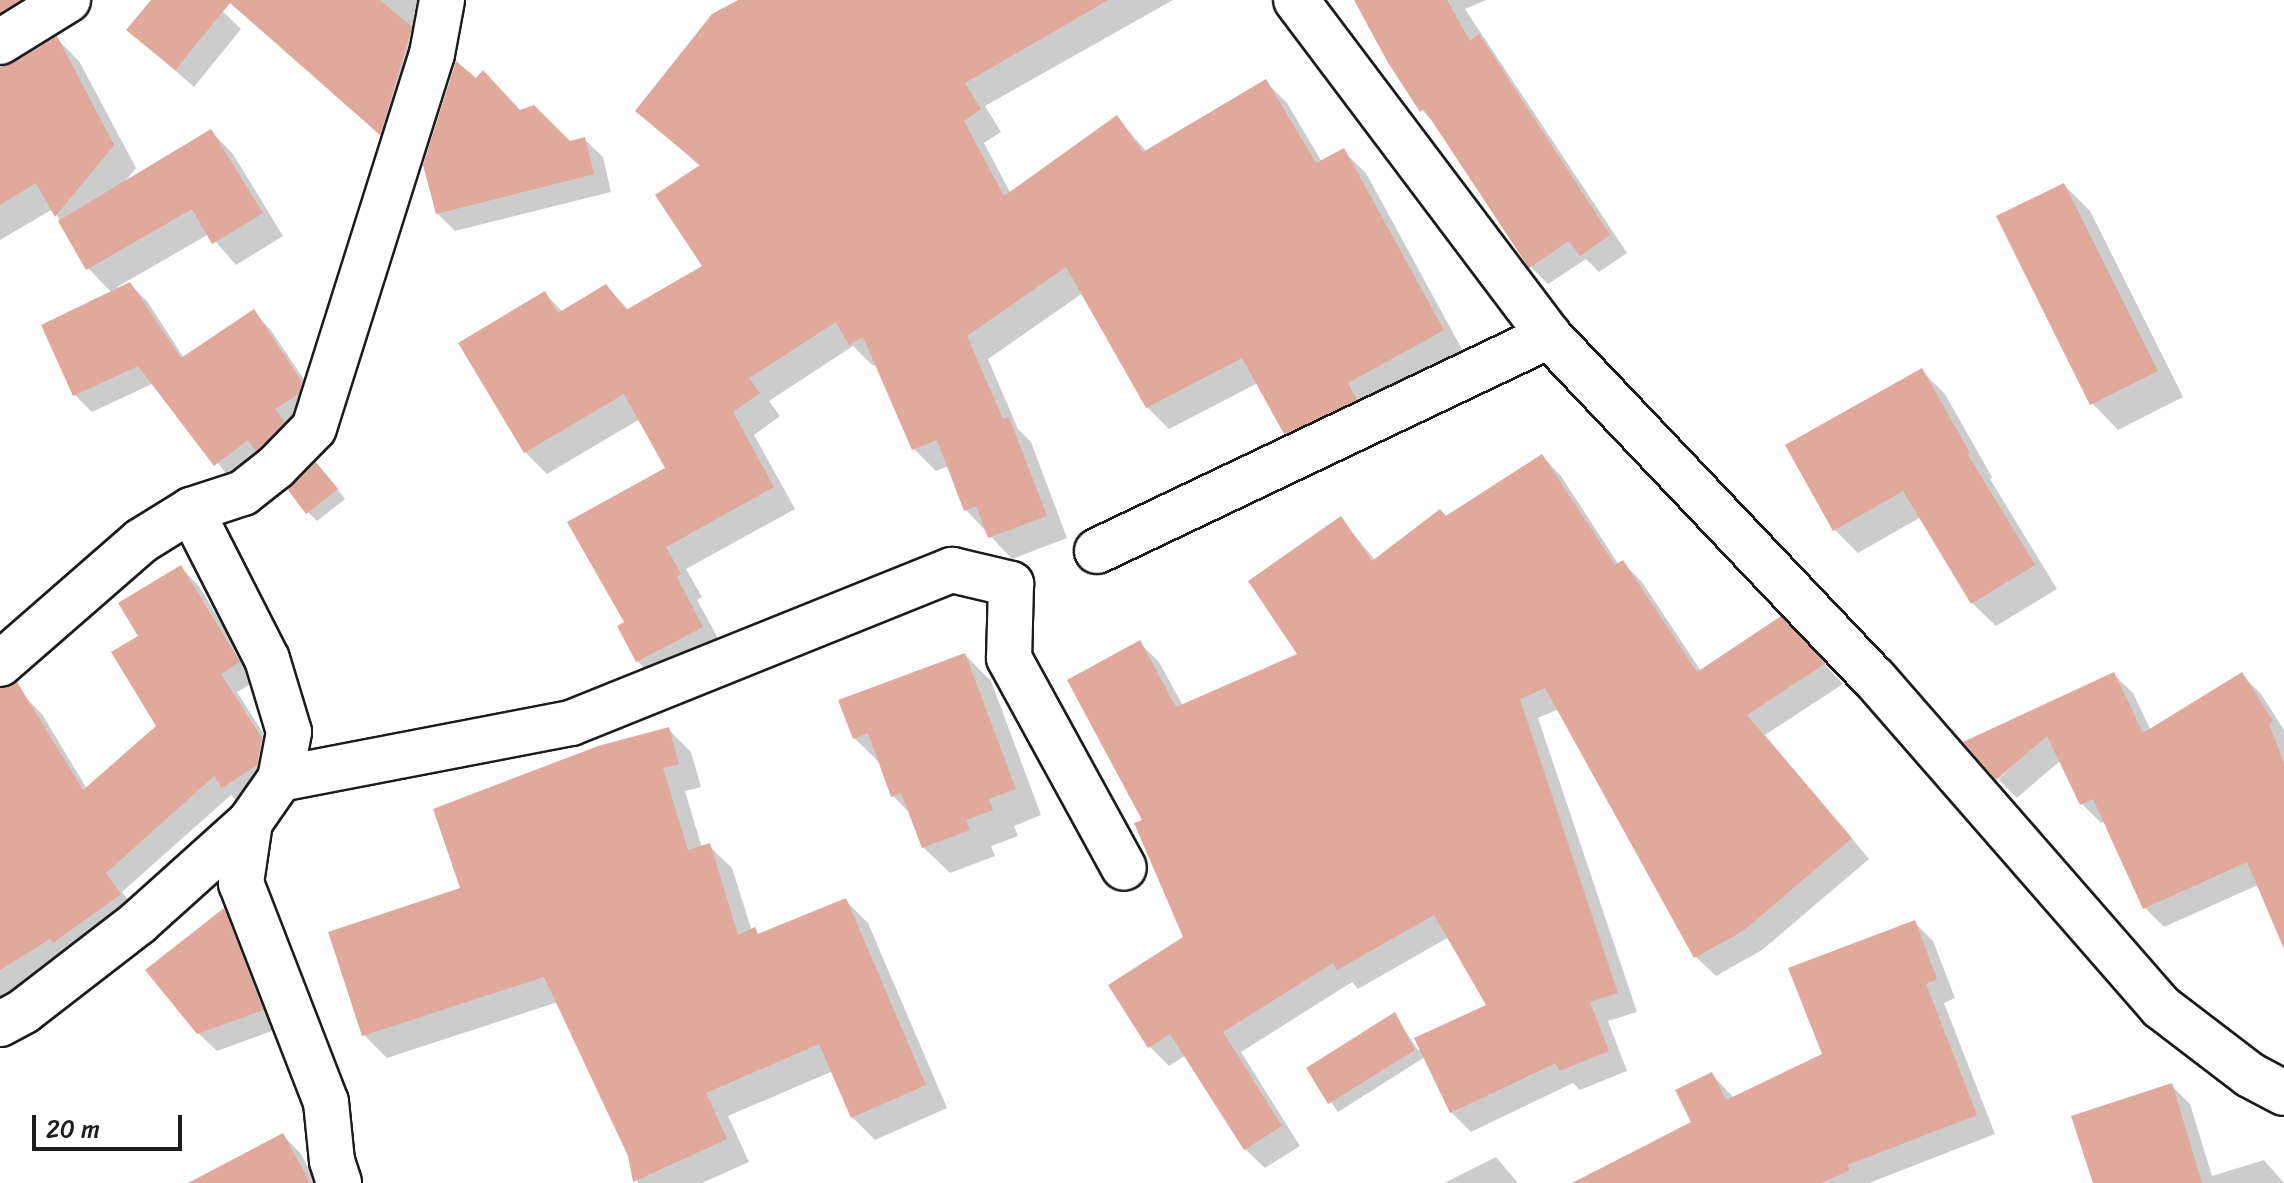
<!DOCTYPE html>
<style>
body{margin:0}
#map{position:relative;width:2284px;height:1183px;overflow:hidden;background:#fff;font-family:Sriracha,sans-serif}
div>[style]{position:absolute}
.shadow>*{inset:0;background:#0003}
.building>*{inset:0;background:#e1a89c}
.roads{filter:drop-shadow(2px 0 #1c1c1c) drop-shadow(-2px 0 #1c1c1c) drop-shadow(0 2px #1c1c1c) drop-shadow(0 -2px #1c1c1c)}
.street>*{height:44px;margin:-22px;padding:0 22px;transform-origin:22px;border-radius:22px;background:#fff}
span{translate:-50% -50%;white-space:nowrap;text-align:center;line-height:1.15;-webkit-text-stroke:7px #fff;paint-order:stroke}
.scale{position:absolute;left:32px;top:1115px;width:150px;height:36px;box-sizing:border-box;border:4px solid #1c1c1c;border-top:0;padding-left:10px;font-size:24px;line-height:28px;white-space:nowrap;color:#1c1c1c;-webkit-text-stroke:6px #fff;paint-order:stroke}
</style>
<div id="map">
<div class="shadow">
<div style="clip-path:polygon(0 0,46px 0,0 53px)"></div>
<div style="clip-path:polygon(153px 0,211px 0,241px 29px,194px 87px,129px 30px)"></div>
<div style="clip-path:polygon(251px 0,450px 0,405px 157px,242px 12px)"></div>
<div style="clip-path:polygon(742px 0,1173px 0,985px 106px,1001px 132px,984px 143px,1011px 194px,1117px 118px,1147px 152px,1265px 81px,1287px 103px,1322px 162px,1343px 151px,1366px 173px,1464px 353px,1308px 455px,1285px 433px,1258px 383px,1169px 429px,1147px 407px,1083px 293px,988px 359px,1018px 429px,1031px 442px,1067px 538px,1012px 559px,966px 510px,949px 466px,936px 471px,914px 449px,877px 364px,873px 366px,853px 346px,769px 401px,780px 416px,754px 435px,795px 509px,686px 569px,702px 597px,697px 600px,724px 649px,660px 683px,637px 661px,627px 623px,667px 469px,640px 419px,547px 474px,525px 452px,545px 294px,563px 312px,606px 286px,629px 310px,704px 267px,701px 167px,638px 111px)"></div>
<div style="clip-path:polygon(1356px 0,1486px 0,1465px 9px,1627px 253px,1599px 272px,1586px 259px,1548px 284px,1530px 266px,1438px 127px,1422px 110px)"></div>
<div style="clip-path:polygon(57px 39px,79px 61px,136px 168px,123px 184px,211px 131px,233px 154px,283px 236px,236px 265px,209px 234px,117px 287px,119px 290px,130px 284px,147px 301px,184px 358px,253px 312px,270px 329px,318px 400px,232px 481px,154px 383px,92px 412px,75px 395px,43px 326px,112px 293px,88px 268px,53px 209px,0 240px,0 69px)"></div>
<div style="clip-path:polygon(584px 139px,603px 157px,611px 192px,455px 231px,437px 213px,569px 143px)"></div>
<div style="clip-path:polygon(2064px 185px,2090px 211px,2183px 397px,2118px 430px,2092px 403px)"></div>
<div style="clip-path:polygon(1922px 371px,1945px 394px,1992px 477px,1990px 479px,2057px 589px,1996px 626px,1972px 603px,1921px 517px,1858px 553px,1834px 529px)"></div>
<div style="clip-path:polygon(1542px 456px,1561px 476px,1619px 565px,1623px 563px,1642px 582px,1701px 671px,1800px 638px,1843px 684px,1765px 735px,1869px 859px,1762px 950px,1716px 976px,1696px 957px,1559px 709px,1538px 718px,1637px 1012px,1608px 1021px,1627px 1071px,1580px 1090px,1573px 1083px,1471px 1132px,1451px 1112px,1425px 1057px,1338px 1112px,1308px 1069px,1394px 1015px,1418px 1050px,1488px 1006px,1449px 937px,1358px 989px,1352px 982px,1241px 1052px,1300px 1146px,1265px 1168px,1245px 1149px,1186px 1055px,1169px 1066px,1150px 1047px,1185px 938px,1145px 821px,1140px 643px,1159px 662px,1183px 706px,1300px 654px,1341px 519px,1375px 560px)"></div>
<div style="clip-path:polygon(325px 473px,345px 499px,317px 521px,308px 512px)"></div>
<div style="clip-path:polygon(181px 568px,199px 586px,256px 681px,237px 692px,279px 758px,241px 805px,231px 795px,122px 892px,138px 913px,0 999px,0 710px,24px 696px,42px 714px,87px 789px,158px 726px,140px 637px)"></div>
<div style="clip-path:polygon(965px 655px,991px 681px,1041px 815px,1014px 826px,1018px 836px,991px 846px,995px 856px,950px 873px,923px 847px,910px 813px,893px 796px,882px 765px,854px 738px)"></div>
<div style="clip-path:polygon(2113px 674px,2133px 693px,2151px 731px,2242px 675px,2261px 694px,2284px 730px,2284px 905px,2258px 885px,2164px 927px,2145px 908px,2106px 821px,2101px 823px,2082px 804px,2061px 760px,2017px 798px,1998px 779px)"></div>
<div style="clip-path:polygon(668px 729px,691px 752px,701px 787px,685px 791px,702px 848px,709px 846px,732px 868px,752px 931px,761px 935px,845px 900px,868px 923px,947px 1108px,875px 1140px,852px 1117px,833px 1071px,728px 1116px,749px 1162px,702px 1183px,638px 1183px,630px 1155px,558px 1002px,387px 1058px,364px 1035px,463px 890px)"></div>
<div style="clip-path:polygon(224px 910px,241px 928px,280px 1028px,217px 1051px,198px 1033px)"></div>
<div style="clip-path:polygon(1914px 922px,1933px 941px,1955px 998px,1944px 1003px,1995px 1134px,1869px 1183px,1576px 1183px,1694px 1123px,1712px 1075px,1734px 1098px,1824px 1055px)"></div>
<div style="clip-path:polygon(2172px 1086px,2190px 1104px,2212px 1176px,2264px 1160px,2284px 1183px,2095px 1183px)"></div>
<div style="clip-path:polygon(283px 1135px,301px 1154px,316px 1183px,192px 1183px)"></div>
<div style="clip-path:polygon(1496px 1157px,1518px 1183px,1444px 1183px)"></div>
</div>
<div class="building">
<div style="clip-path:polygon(0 0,20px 0,0 13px)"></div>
<div style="clip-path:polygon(151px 0,380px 0,412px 27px,380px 135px,230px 3px,175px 70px,126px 30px)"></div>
<div style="clip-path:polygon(738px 0,1108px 0,965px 83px,981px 109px,964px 121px,1004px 196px,1117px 115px,1143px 152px,1266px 79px,1316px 163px,1344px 148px,1444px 330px,1348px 383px,1357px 400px,1284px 434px,1242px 358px,1146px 408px,1066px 267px,967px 336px,1003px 419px,1009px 417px,1047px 516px,988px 538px,976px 506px,964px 511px,937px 440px,912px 450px,863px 337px,849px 345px,836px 322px,749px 378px,760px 393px,733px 412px,774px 487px,666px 547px,681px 574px,677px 577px,703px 627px,636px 662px,617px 626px,624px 622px,567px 522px,665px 468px,624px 394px,524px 453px,458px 343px,545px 291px,558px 313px,606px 284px,626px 310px,702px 266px,655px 195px,700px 165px,635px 111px,712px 14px)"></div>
<div style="clip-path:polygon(1354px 0,1447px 0,1470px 41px,1479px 34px,1610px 235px,1580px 256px,1569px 241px,1529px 268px,1424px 109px,1420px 112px,1387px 61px)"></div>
<div style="clip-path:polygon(57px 36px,114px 145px,55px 217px,36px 183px,0 205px,0 67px,13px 63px)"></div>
<div style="clip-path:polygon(456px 61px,476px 78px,483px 70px,520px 110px,534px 105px,570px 141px,585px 137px,594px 174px,436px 214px,423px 165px)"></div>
<div style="clip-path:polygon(211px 129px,263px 213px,212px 244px,192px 209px,86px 270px,58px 221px)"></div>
<div style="clip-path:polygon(2064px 183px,2158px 371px,2090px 405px,1996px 216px)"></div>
<div style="clip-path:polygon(130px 282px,181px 358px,254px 309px,302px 382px,299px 394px,275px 409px,285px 422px,256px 451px,248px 440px,214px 466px,138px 366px,73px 396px,41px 325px)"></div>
<div style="clip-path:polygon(1922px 368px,1970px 453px,1968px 455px,2035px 565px,1971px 604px,1903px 491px,1833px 531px,1785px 445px)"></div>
<div style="clip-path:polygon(1542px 454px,1615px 565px,1623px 560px,1697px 672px,1781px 616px,1826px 663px,1747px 715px,1852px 838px,1743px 931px,1694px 958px,1545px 688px,1520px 699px,1618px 993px,1590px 1002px,1609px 1051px,1559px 1071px,1556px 1063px,1450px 1113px,1414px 1038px,1486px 1005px,1434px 915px,1337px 970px,1333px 963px,1223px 1032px,1282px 1126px,1244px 1150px,1170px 1034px,1148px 1048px,1108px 985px,1183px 937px,1134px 823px,1142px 820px,1067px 680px,1140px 640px,1176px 707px,1297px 654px,1248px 581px,1341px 516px,1372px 561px,1440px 509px,1446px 516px)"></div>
<div style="clip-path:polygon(316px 462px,338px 489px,306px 514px,288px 490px)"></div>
<div style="clip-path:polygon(181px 565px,240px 662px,221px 674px,262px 738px,257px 765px,222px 788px,214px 776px,106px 873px,121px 894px,53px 943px,50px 939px,0 970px,0 688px,17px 682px,83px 790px,156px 726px,111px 652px,138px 636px,118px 603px)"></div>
<div style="clip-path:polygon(965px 653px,1016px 789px,989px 799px,993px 810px,966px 820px,970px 830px,922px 848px,901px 793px,891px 797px,868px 733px,853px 739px,838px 700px)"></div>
<div style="clip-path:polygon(2114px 672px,2143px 733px,2242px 672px,2273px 721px,2269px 724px,2284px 763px,2284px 949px,2247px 862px,2143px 909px,2093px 799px,2080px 805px,2047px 736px,1996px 780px,1963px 742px)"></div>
<div style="clip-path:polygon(669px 727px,679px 764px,663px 768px,688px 850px,710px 843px,738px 935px,755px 927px,758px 934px,846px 898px,926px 1085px,851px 1118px,819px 1044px,706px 1093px,727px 1139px,633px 1182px,628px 1156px,544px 977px,362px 1036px,328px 932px,460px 888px,433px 809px,598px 746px)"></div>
<div style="clip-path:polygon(224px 908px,263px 1010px,197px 1034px,145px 970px)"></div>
<div style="clip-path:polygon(1915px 920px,1937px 979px,1926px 984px,1977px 1115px,1847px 1165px,1850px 1170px,1822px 1183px,1572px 1183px,1691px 1122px,1675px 1090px,1712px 1072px,1726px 1100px,1822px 1054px,1788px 968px)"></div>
<div style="clip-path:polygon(1395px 1012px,1415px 1050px,1328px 1104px,1306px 1068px)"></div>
<div style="clip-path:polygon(2172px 1083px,2202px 1183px,2093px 1183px,2071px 1116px)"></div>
<div style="clip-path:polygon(283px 1133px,310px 1183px,188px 1183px)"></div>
</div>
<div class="roads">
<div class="street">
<div style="left:1296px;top:0;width:421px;rotate:53deg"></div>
<div style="left:1549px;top:336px;width:472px;rotate:46.5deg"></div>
<div style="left:1874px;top:678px;width:437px;rotate:48.9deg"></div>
<div style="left:2161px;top:1007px;width:112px;rotate:37.4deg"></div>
<div style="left:2250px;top:1075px;width:38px;rotate:28deg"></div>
<div style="left:0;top:42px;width:80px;rotate:-31.7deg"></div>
<div style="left:191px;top:510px;width:167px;rotate:63deg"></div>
<div style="left:267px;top:659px;width:76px;rotate:73.2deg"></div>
<div style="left:289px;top:732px;width:48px;rotate:100.8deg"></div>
<div style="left:280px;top:779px;width:52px;rotate:124.9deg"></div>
<div style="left:250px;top:822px;width:62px;rotate:98.4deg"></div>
<div style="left:241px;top:883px;width:235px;rotate:68.8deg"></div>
<div style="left:326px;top:1102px;width:59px;rotate:84.2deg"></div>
<div style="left:332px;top:1161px;width:23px;rotate:72deg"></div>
<div style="left:1097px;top:551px;width:501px;rotate:-25.44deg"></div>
<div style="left:0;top:664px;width:187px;rotate:-41.1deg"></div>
<div style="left:141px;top:541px;width:59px;rotate:-31.8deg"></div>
<div style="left:191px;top:510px;width:55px;rotate:-18.1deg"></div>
<div style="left:243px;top:493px;width:42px;rotate:-38.2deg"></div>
<div style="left:276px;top:467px;width:54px;rotate:-45.7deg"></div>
<div style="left:314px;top:428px;width:392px;rotate:-72.5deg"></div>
<div style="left:432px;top:54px;width:55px;rotate:-79.5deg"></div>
<div style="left:280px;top:779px;width:296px;rotate:-10.9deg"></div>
<div style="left:571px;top:723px;width:411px;rotate:-21.9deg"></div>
<div style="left:952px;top:570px;width:61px;rotate:13.3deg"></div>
<div style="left:1011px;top:584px;width:74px;rotate:91.5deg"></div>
<div style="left:1009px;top:658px;width:239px;rotate:61.3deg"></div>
<div style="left:0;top:1024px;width:27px;rotate:-28deg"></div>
<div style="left:24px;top:1011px;width:145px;rotate:-37.7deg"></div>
<div style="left:139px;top:922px;width:149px;rotate:-42deg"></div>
</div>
</div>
<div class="scale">20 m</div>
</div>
